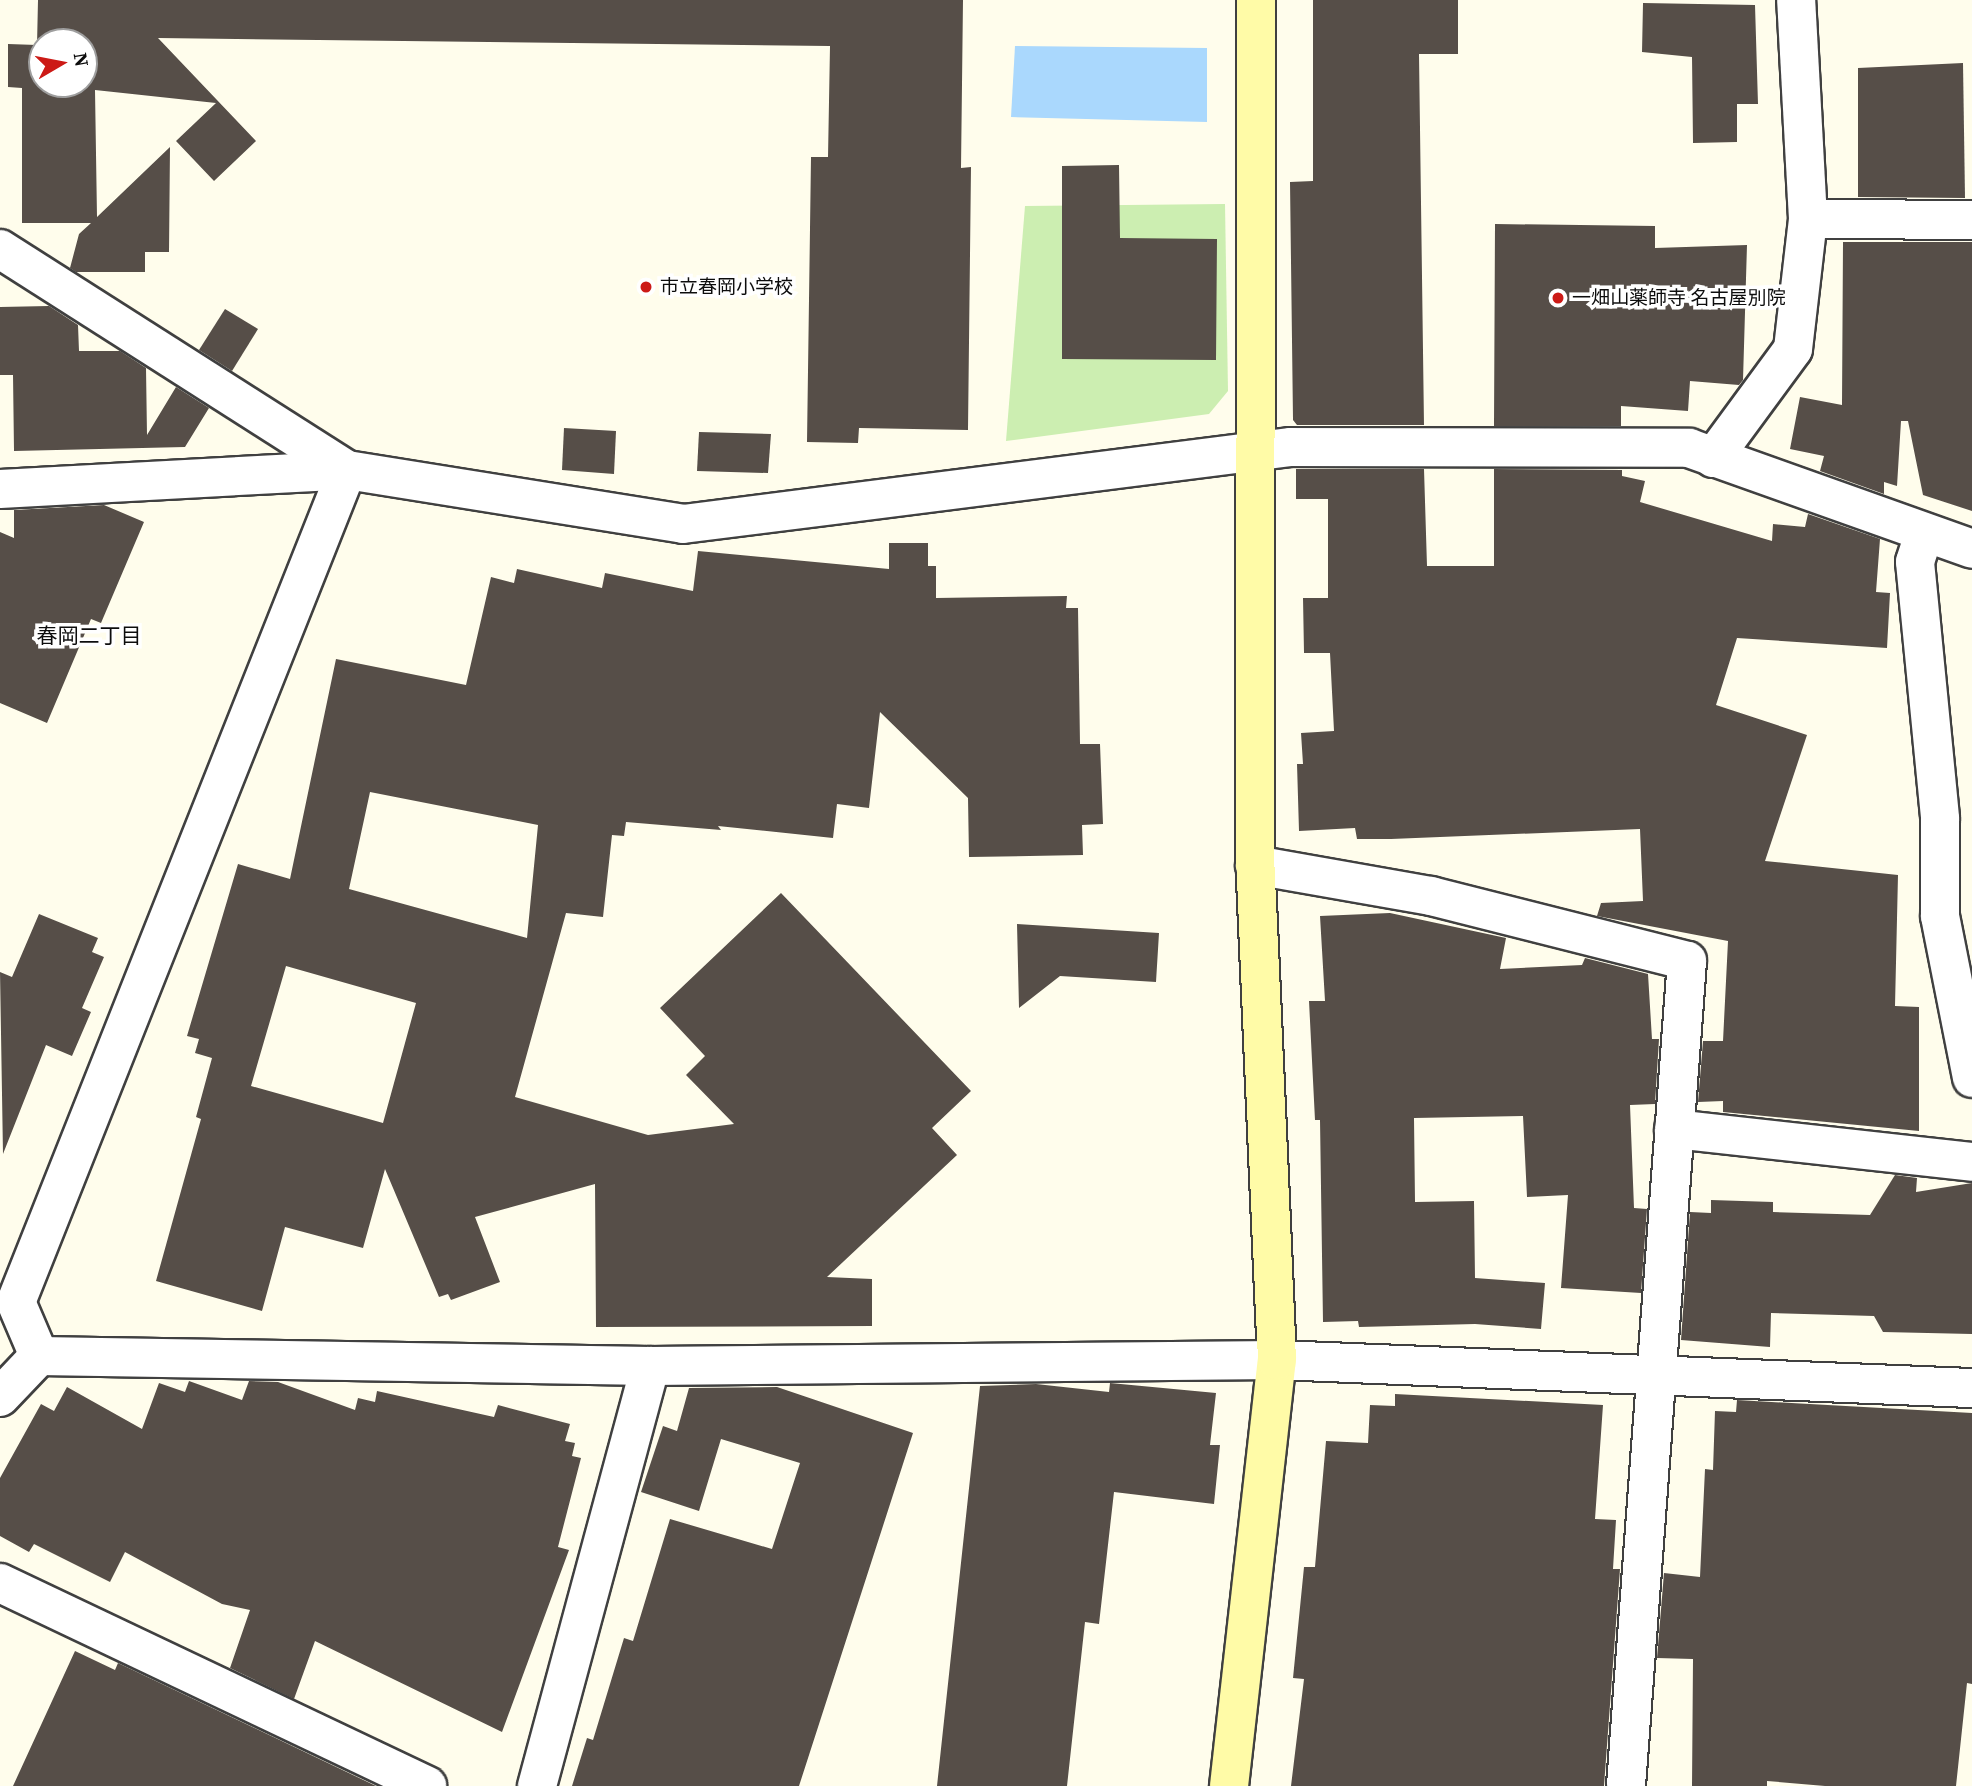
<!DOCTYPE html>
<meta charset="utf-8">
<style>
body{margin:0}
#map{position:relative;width:1972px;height:1786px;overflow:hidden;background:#fffdec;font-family:"Source Serif 4","Noto Sans JP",serif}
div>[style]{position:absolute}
.green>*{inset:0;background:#cceeb1}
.water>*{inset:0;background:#aad8fd}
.building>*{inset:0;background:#564e48}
.roads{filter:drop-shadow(2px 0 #404040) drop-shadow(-2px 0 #404040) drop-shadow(0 2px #404040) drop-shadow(0 -2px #404040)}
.street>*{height:38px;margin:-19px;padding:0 19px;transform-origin:19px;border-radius:19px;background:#fff}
.secondary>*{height:38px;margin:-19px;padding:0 19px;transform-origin:19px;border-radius:19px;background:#fffba7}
.dots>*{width:19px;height:19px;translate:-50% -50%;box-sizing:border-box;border:4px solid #fff;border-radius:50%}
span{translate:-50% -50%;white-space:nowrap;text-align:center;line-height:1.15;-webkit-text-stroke:7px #fff;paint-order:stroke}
.poi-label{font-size:19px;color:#0d0d0d}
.left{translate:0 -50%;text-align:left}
.neighbourhood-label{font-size:21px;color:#0d0d0d}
.north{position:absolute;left:28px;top:28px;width:70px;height:70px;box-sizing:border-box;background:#fff;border:2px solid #9e9e9e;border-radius:50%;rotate:80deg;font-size:19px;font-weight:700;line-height:28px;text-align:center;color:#0d0d0d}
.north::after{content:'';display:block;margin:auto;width:24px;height:32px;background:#cc1a16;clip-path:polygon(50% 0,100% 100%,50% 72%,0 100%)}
</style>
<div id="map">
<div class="green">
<div style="clip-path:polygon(1225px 204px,1228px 391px,1209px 414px,1006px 441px,1025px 206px)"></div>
</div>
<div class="water">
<div style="clip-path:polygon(1015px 46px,1207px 48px,1207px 122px,1011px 117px)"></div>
</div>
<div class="building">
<div style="clip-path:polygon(evenodd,38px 0,963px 0,961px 168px,971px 167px,968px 430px,859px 428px,858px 443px,807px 442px,811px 157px,828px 157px,830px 46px,158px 38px,256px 141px,214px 181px,176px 141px,216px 103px,95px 90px,97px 217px,170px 147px,169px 252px,145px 252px,145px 272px,76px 272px,70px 268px,79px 234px,91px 223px,22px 223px,22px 88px,8px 87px,8px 44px,37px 45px,38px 0,42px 42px,84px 42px,84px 84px,42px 84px,42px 42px)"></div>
<div style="clip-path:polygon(1313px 0,1458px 0,1458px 54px,1419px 54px,1424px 425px,1297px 425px,1293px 420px,1290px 182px,1313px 181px)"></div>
<div style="clip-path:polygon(1643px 3px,1755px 5px,1758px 104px,1737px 104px,1737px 142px,1693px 143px,1692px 57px,1642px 52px)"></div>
<div style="clip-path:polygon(1963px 63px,1965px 198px,1858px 197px,1858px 68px)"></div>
<div style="clip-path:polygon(1119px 165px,1120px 238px,1217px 239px,1216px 360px,1062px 359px,1062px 166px)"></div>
<div style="clip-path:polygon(1495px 224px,1655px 226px,1655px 248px,1747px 245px,1743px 380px,1739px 385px,1690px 381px,1688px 411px,1621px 406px,1621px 426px,1494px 426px)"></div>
<div style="clip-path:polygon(1843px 242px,1972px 242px,1972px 511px,1923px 495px,1908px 421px,1901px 421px,1897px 486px,1884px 482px,1884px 494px,1820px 471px,1824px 456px,1790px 449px,1800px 397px,1842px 405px)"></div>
<div style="clip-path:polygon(49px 306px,78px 325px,79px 351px,120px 351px,146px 368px,147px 435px,176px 387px,209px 408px,185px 447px,14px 451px,13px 375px,0 375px,0 307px)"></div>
<div style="clip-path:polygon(225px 309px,258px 329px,232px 371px,199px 350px)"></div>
<div style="clip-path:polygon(564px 428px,616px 431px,614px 474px,562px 470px)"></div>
<div style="clip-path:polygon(699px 432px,771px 434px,768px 473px,697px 471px)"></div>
<div style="clip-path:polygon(1296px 469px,1424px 469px,1427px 566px,1494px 566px,1494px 469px,1622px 470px,1622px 476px,1645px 481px,1640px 502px,1772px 541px,1773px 524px,1805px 527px,1808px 514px,1880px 539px,1876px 592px,1890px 593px,1887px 648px,1737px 638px,1716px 705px,1807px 735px,1765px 861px,1898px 875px,1895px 1006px,1919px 1007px,1919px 1131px,1723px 1112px,1723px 1101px,1698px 1102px,1703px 1041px,1723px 1041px,1728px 941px,1597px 916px,1601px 903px,1643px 901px,1640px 829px,1391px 839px,1357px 839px,1355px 828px,1299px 831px,1297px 764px,1303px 764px,1301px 733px,1334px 731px,1330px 653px,1304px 653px,1303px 598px,1328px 598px,1328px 499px,1296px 499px)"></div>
<div style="clip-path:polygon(104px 505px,144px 522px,101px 623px,91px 619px,47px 723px,0 703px,0 532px,14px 538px,14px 510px)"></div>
<div style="clip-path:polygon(evenodd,889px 543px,928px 543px,928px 566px,936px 566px,936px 598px,1067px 596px,1066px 608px,1078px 608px,1080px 744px,1100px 744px,1103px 824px,1082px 825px,1083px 855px,969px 857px,968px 798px,880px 712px,869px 808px,837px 804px,833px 838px,718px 826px,721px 830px,626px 822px,624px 836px,612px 835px,603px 917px,566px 913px,515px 1097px,648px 1135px,734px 1124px,686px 1075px,705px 1056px,660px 1008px,781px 893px,971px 1091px,932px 1128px,957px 1155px,827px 1277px,872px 1279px,872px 1326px,596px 1327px,595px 1184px,475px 1217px,500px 1282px,451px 1300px,448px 1294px,439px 1297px,385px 1169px,363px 1248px,285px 1227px,262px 1311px,156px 1281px,201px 1119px,196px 1117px,212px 1058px,195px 1053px,199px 1039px,187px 1036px,238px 864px,290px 879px,336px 659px,466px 685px,491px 577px,514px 583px,517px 569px,602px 588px,605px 573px,693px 591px,698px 551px,889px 569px,889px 543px,370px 792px,538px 825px,527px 938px,349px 889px,370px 792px,889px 543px,286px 966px,416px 1003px,383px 1123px,251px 1086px,286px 966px)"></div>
<div style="clip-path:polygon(1390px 913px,1506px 938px,1500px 969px,1582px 965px,1585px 958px,1648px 974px,1652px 1039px,1659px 1039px,1655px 1104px,1630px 1105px,1634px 1208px,1647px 1209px,1641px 1293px,1561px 1288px,1568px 1195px,1527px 1197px,1523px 1116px,1414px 1118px,1415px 1202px,1474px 1201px,1475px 1278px,1545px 1283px,1541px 1329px,1475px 1324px,1359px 1327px,1358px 1321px,1323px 1322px,1320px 1120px,1315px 1120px,1309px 1001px,1325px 1001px,1320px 916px)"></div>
<div style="clip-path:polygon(39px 914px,98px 938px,92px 952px,104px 957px,82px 1008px,91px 1012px,72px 1056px,46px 1045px,3px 1154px,0 972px,12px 977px)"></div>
<div style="clip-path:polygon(1017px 924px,1159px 933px,1156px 982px,1060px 976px,1019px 1008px)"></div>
<div style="clip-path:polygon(1895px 1175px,1917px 1178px,1916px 1192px,1972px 1183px,1972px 1334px,1883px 1332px,1874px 1316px,1771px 1313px,1770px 1347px,1681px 1340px,1690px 1212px,1711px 1213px,1711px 1200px,1773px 1202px,1773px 1212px,1870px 1215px)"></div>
<div style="clip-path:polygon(189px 1381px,242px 1400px,249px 1381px,278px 1382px,355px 1410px,358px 1398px,375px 1402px,377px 1391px,494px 1417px,498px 1405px,570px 1424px,565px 1441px,575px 1443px,572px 1456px,581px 1458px,558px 1547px,569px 1550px,502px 1732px,315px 1641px,294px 1699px,230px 1668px,250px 1610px,222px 1604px,125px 1552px,110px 1582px,34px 1544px,29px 1552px,0 1536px,0 1478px,41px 1404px,54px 1411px,67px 1387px,142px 1429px,159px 1383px,185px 1392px)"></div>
<div style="clip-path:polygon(1110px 1383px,1216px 1393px,1210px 1445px,1220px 1445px,1214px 1504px,1114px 1492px,1099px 1624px,1085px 1622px,1067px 1786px,937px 1786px,980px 1386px,1036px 1384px,1109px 1392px)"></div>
<div style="clip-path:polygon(777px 1387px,913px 1433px,799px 1786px,572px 1786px,587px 1738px,593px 1740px,624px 1638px,633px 1641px,670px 1519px,772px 1549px,800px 1463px,721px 1439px,699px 1511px,641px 1492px,663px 1426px,677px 1431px,689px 1388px)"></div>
<div style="clip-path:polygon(1395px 1394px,1603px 1405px,1595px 1519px,1616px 1520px,1613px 1569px,1620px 1569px,1604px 1786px,1291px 1786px,1304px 1679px,1293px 1678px,1304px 1567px,1315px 1567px,1326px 1441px,1368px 1443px,1370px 1405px,1395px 1406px)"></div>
<div style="clip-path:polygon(1737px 1400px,1972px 1413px,1972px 1684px,1967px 1683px,1956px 1786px,1825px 1786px,1767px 1781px,1767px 1786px,1692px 1786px,1693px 1659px,1657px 1658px,1664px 1573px,1700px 1577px,1705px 1469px,1713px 1470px,1715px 1411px,1736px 1412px)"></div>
<div style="clip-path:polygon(75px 1651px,115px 1670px,118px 1663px,376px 1786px,13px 1786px)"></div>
</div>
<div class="roads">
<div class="street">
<div style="left:1808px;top:219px;width:164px;rotate:0.3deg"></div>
<div style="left:0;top:249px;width:411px;rotate:32.5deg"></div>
<div style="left:347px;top:470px;width:340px;rotate:9.1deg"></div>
<div style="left:683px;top:524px;width:613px;rotate:-7.22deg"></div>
<div style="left:1291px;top:447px;width:398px;rotate:0.1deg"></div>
<div style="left:1689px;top:448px;width:300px;rotate:19.6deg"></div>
<div style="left:1713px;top:458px;width:135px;rotate:-53.7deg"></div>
<div style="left:1793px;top:349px;width:131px;rotate:-83.4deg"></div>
<div style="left:1808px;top:219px;width:219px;rotate:-93.1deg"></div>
<div style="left:0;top:489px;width:348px;rotate:-3.1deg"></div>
<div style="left:347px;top:470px;width:895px;rotate:111.69deg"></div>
<div style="left:16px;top:1302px;width:59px;rotate:66.9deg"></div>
<div style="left:1924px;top:534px;width:29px;rotate:108deg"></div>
<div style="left:1915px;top:562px;width:258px;rotate:84.4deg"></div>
<div style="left:1940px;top:819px;width:97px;rotate:90deg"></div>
<div style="left:1940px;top:916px;width:165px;rotate:78.8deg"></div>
<div style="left:1255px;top:865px;width:179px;rotate:10deg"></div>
<div style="left:1431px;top:896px;width:264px;rotate:14.2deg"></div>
<div style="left:1687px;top:961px;width:827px;rotate:94.23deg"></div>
<div style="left:1674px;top:1129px;width:300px;rotate:6.3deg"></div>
<div style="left:0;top:1397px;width:57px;rotate:-46.4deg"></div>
<div style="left:39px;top:1356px;width:611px;rotate:0.94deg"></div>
<div style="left:650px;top:1366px;width:627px;rotate:-0.55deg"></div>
<div style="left:1277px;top:1360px;width:696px;rotate:2.31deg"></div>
<div style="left:0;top:1583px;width:473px;rotate:25.4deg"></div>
<div style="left:537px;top:1786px;width:435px;rotate:-74.9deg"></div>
</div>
<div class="secondary">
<div style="left:1229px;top:1786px;width:429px;rotate:-83.6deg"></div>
<div style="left:1277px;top:1360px;width:495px;rotate:-92.5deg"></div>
<div style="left:1255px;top:865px;width:865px;rotate:-89.93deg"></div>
</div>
</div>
<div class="dots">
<div style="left:646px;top:287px;background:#cc1a16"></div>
<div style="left:1558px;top:298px;background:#cc1a16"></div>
</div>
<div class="poi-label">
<span class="left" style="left:660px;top:287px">市立春岡小学校</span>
<span class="left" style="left:1572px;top:298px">一畑山薬師寺 名古屋別院</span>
</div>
<div class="neighbourhood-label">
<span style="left:89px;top:636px">春岡二丁目</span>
</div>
<div class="north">N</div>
</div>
